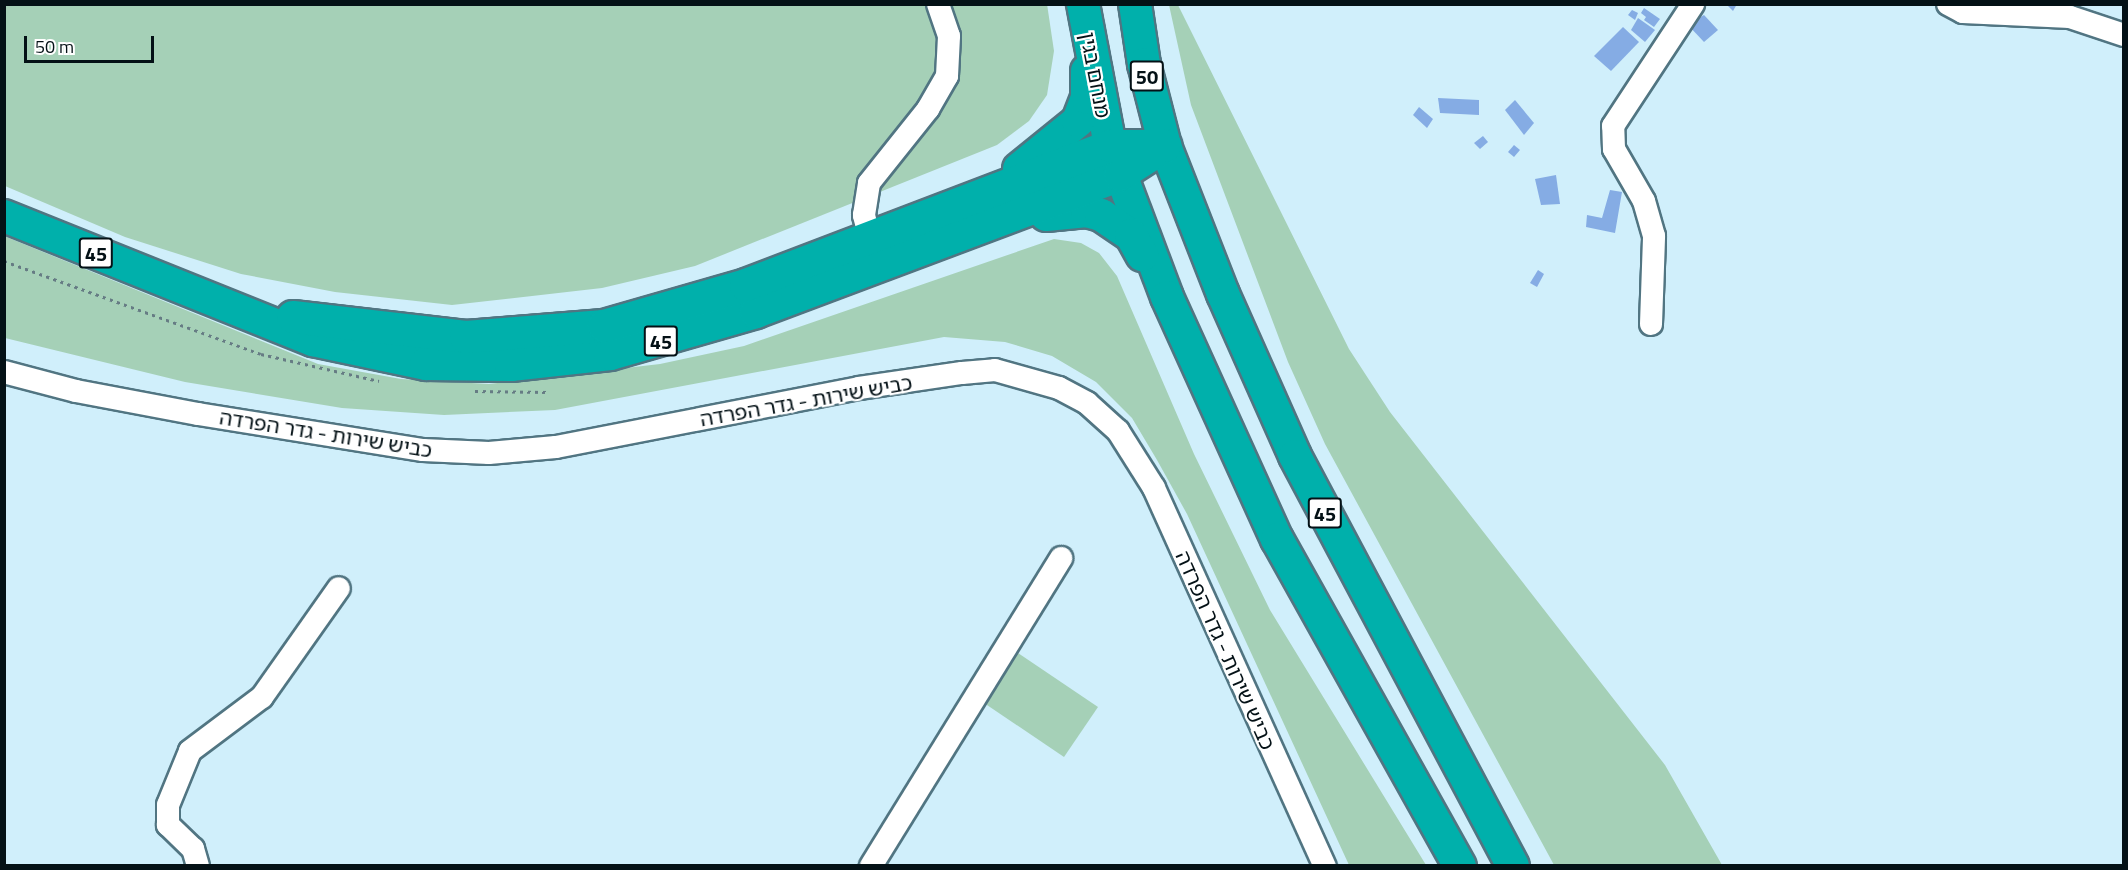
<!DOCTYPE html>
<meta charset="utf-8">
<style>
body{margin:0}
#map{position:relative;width:2128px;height:870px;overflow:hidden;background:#d0effb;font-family:"Titillium Web","Noto Sans Hebrew",sans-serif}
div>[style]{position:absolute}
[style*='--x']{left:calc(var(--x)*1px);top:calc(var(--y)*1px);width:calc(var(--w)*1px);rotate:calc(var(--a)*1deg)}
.green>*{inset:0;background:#a5d0b7}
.building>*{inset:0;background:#85ace4}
.path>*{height:3px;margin-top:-1.5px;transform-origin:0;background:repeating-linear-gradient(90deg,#667c84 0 3px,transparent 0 7.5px)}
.roads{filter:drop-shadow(2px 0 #517582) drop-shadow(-2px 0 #517582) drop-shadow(0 2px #517582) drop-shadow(0 -2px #517582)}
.minor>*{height:22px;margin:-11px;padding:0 11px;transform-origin:11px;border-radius:11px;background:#fff}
.highway>*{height:32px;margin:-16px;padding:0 16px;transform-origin:16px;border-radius:16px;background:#00b0ab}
span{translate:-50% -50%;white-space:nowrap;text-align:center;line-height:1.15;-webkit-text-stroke:4.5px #fff;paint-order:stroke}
.shield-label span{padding:2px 4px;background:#fff;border:2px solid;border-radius:4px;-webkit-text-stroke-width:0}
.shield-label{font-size:20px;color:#041116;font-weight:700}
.street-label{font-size:21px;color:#041116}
.frame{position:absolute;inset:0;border:6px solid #041116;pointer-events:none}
.scale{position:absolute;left:24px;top:36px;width:130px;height:27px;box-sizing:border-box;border:3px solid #041116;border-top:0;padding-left:8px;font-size:18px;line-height:21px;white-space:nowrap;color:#041116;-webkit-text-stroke:4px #fff;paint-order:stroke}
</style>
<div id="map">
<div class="green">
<i style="clip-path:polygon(1047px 4px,1054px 51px,1047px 95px,1029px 121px,997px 145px,695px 266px,602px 288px,452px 305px,335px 292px,241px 274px,125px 237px,5px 186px,4px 5px)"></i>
<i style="clip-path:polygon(1169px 5px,1178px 5px,1349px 349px,1390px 412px,1665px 765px,1722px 865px,1554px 865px,1325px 444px,1288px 362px,1191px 105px)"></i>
<i style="clip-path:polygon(4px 236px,318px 364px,401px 379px,489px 384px,660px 364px,744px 346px,1054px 239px,1081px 243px,1099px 253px,1117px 276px,1194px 454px,1270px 610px,1426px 865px,1349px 865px,1187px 514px,1157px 460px,1132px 418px,1096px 382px,1052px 356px,1005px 342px,944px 337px,555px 410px,444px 415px,342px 408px,185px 382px,5px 338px)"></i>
<i style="clip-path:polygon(1018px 653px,1098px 707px,1064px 757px,984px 703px)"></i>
</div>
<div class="building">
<i style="clip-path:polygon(1726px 4px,1737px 4px,1733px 11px)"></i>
<i style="clip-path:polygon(1644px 8px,1660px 19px,1654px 27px,1644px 20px,1646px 17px,1641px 13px)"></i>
<i style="clip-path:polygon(1632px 10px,1638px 13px,1635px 20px,1628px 15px)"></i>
<i style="clip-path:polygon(1704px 15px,1718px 30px,1704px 42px,1688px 25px)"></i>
<i style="clip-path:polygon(1638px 18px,1655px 30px,1645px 42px,1631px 30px)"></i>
<i style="clip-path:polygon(1623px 27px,1639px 42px,1611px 71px,1594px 56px)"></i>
<i style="clip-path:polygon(1438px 98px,1479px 100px,1479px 115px,1440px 113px)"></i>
<i style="clip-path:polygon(1515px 100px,1534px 123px,1524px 135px,1505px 110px)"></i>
<i style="clip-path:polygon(1419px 107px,1433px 119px,1427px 128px,1413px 115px)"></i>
<i style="clip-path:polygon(1483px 136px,1488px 142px,1480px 149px,1474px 143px)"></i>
<i style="clip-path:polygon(1514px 145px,1520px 150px,1514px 157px,1508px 152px)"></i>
<i style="clip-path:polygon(1556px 175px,1560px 204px,1541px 205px,1535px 179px)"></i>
<i style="clip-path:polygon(1610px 190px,1622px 192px,1615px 233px,1586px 227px,1587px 215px,1602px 218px)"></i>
<i style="clip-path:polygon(1538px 270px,1544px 274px,1537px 287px,1530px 283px)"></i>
</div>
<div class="path">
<i style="--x:4;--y:261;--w:273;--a:19.9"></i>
<i style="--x:261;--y:354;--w:121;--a:12.9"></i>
<i style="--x:475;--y:391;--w:74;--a:0.8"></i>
</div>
<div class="roads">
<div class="minor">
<i style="--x:1948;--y:4;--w:17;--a:28"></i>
<i style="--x:1963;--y:12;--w:107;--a:2.7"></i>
<i style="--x:2070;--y:17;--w:57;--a:18.4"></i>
<i style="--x:870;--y:238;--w:24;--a:-105"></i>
<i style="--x:864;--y:215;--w:32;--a:-81"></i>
<i style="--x:869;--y:183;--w:95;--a:-51.4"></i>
<i style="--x:928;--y:109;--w:38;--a:-60"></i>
<i style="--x:947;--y:76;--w:40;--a:-87.1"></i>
<i style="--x:949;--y:36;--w:34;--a:-109"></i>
<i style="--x:1651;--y:324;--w:88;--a:-88"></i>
<i style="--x:1654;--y:236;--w:36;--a:-106"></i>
<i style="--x:1644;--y:201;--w:60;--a:-120"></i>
<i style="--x:1614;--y:149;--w:23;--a:-92"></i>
<i style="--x:1613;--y:126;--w:146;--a:-56.7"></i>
<i style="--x:4;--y:372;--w:74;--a:14.8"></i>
<i style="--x:76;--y:391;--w:124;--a:10.7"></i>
<i style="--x:198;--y:414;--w:228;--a:9.1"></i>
<i style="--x:423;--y:450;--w:66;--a:2.6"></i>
<i style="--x:489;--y:453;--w:67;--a:-5.1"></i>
<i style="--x:556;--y:447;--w:309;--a:-11"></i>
<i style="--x:859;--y:388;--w:104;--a:-8.3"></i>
<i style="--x:962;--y:373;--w:33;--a:-5"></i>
<i style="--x:995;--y:370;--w:66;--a:15.7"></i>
<i style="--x:1059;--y:388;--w:32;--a:28"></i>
<i style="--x:1087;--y:403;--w:42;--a:42.1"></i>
<i style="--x:1118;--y:431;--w:67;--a:57.7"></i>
<i style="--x:1154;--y:488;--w:415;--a:65.7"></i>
<i style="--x:198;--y:866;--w:18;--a:-106"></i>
<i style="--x:193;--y:849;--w:35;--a:-136"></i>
<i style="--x:168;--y:825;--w:20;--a:-90"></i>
<i style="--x:168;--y:805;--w:58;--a:-67.8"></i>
<i style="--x:190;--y:751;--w:90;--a:-36.9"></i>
<i style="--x:262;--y:697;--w:133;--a:-54.8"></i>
<i style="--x:871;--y:866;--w:362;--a:-58.3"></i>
</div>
<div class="highway">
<i style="--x:1083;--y:4;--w:145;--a:79.2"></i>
<i style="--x:1110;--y:146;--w:161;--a:69.3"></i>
<i style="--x:1167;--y:297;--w:266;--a:65.6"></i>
<i style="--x:1277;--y:539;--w:375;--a:60.8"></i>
<i style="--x:1135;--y:4;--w:61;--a:81.5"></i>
<i style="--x:1144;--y:64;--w:85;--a:75.6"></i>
<i style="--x:1165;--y:146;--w:159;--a:68.6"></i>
<i style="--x:1223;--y:294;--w:177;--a:66"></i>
<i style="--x:1295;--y:456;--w:464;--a:62"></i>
<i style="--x:1019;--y:169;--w:76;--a:-39.1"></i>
<i style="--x:1078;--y:121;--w:25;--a:-69"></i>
<i style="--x:1087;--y:98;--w:27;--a:-90"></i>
<i style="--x:1046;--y:215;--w:41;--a:-5.6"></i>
<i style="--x:1087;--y:211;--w:15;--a:16"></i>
<i style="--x:1101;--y:215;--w:36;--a:34"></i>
<i style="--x:1131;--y:235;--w:23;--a:61"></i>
<i style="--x:4;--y:216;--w:333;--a:21.9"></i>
<i style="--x:313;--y:340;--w:116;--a:12"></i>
<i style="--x:426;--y:364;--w:85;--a:0.7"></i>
<i style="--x:511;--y:365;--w:100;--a:-6.3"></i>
<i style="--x:610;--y:354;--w:152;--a:-16"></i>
<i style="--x:756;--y:312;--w:389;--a:-20.6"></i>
<i style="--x:1120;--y:175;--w:54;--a:-32.8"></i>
<i style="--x:293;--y:317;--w:174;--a:6.6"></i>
<i style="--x:466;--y:337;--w:138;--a:-4.6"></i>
<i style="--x:604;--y:326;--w:148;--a:-16.1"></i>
<i style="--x:746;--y:285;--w:390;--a:-20.9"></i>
<i style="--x:1110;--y:146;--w:55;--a:0"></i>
</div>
</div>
<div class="shield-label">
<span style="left:1147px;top:76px">50</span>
<span style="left:96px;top:253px">45</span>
<span style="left:661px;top:341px">45</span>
<span style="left:1325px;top:513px">45</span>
</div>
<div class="street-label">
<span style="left:1096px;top:75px;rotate:79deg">מנחם בגין</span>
<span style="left:806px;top:400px;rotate:-10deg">כביש שירות - גדר הפרדה</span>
<span style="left:326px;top:433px;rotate:9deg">כביש שירות - גדר הפרדה</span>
<span style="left:1226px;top:650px;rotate:66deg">כביש שירות - גדר הפרדה</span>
</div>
<div class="frame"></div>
<div class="scale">50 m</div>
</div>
